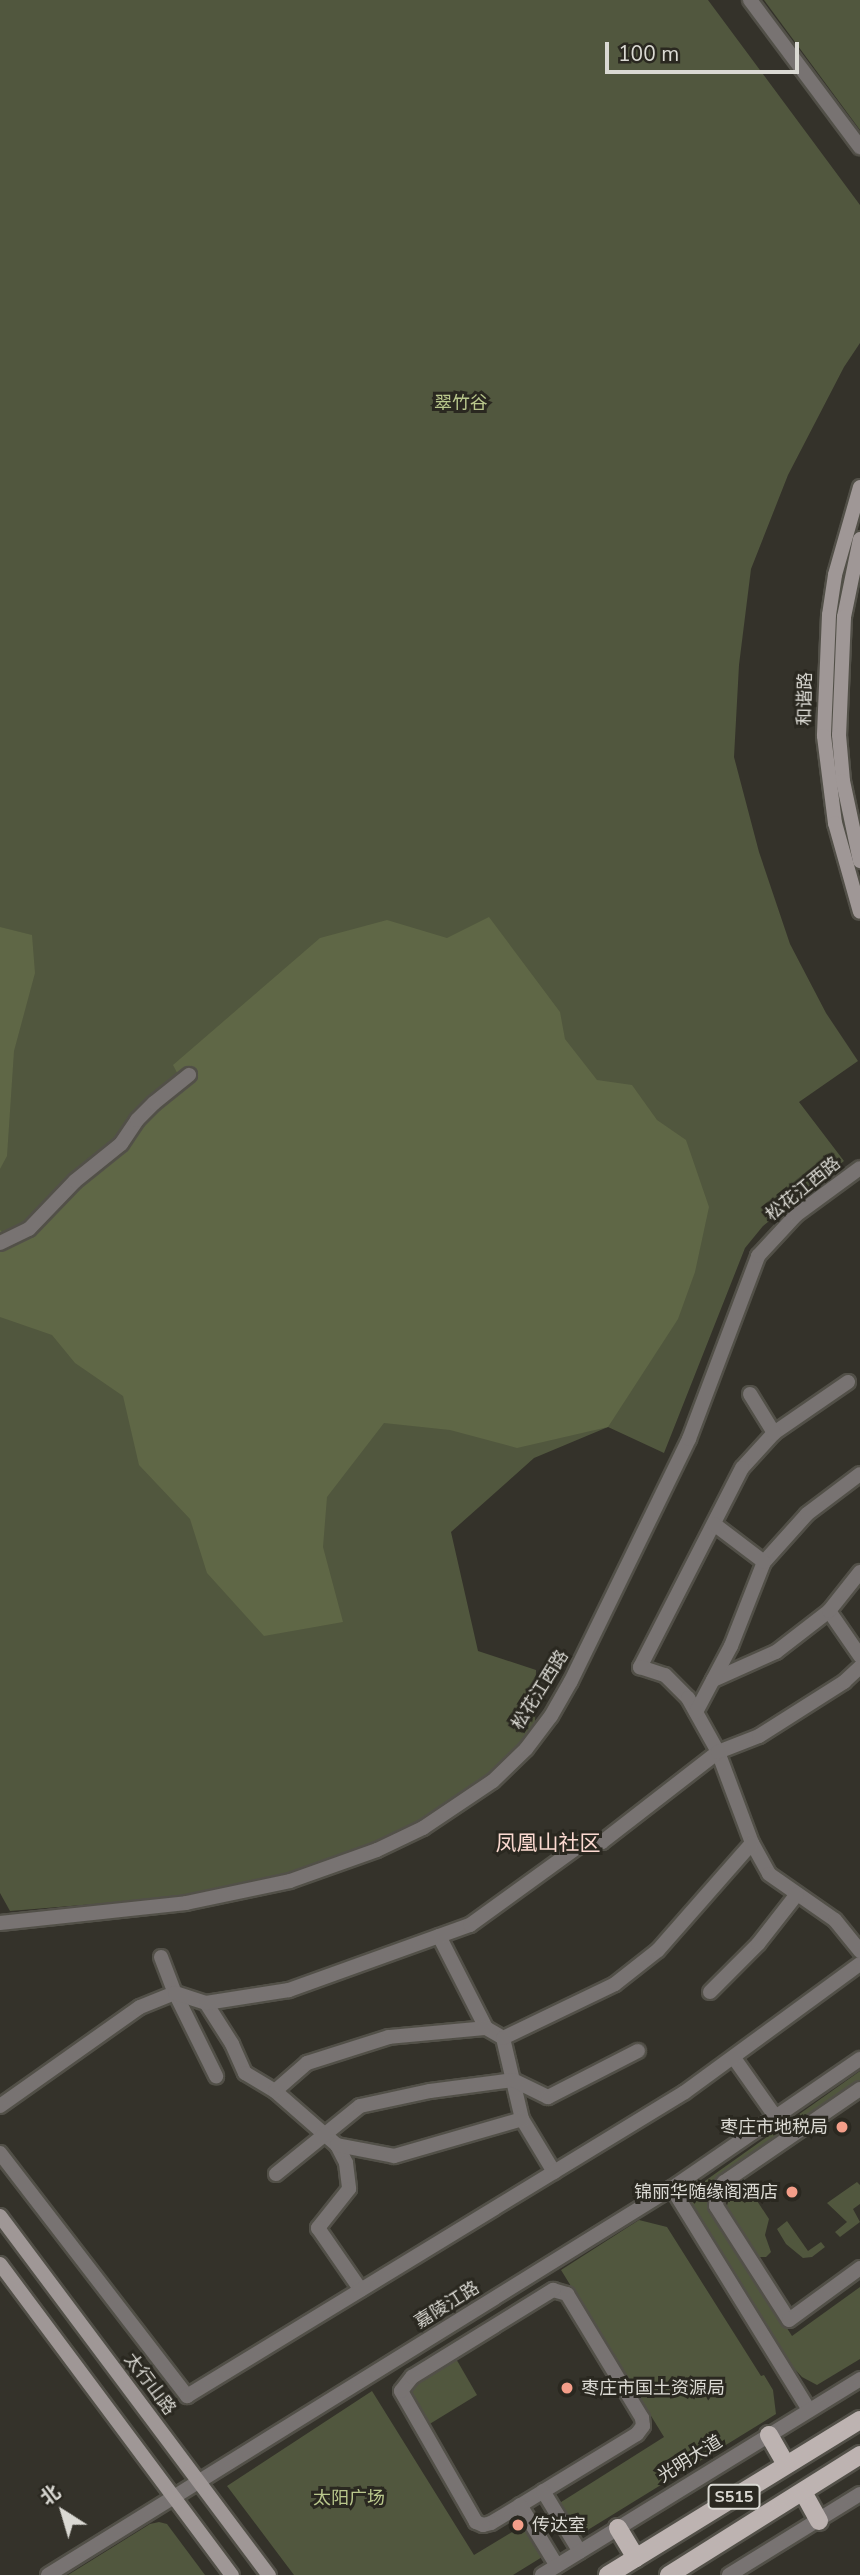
<!DOCTYPE html>
<meta charset="utf-8">
<style>
body{margin:0}
#map{position:relative;width:860px;height:2575px;overflow:hidden;background:#34322a;font-family:"Nunito Sans","Noto Sans SC",sans-serif}
div>[style]{position:absolute}
[style*='--x']{left:calc(var(--x)*1px);top:calc(var(--y)*1px);width:calc(var(--w)*1px);rotate:calc(var(--a)*1deg)}
.green>*{inset:0;background:#51573e}
.forest>*{inset:0;background:#5f6746}
.roads{filter:drop-shadow(2px 0 #525048) drop-shadow(-2px 0 #525048) drop-shadow(0 2px #525048) drop-shadow(0 -2px #525048)}
.minor>*{height:14px;margin:-7px;padding:0 7px;transform-origin:7px;border-radius:7px;background:#787372}
.tertiary>*{height:14px;margin:-7px;padding:0 7px;transform-origin:7px;border-radius:7px;background:#787372}
.secondary>*{height:14px;margin:-7px;padding:0 7px;transform-origin:7px;border-radius:7px;background:#9f9796}
.primary>*{height:18px;margin:-9px;padding:0 9px;transform-origin:9px;border-radius:9px;background:#bdb3b1}
.dots>*{width:19px;height:19px;translate:-50% -50%;box-sizing:border-box;border:4px solid #2a2820;border-radius:50%}
span{translate:-50% -50%;white-space:nowrap;text-align:center;line-height:1.15;-webkit-text-stroke:6px #2a2820;paint-order:stroke}
.shield-label span{padding:2px 5px;background:#2a2820;border:2px solid;border-radius:5px;-webkit-text-stroke-width:0}
.shield-label{font-size:16px;color:#dad9d3;font-weight:700}
.park-label{font-size:18px;color:#bac88d}
.street-label{font-size:18px;color:#dad9d3}
.poi-label{font-size:18px;color:#dad9d3}
.right{translate:-100% -50%;text-align:right}
.left{translate:0 -50%;text-align:left}
.quarter-label{font-size:21px;color:#fcdad1}
.north{position:absolute;left:28px;top:2477px;width:70px;height:70px;-webkit-text-stroke:5px #2a2820;paint-order:stroke;rotate:323deg;font-size:19px;font-weight:700;line-height:28px;text-align:center;color:#dad9d3}
.north::after{content:'';display:block;margin:auto;width:24px;height:32px;background:#dad9d3;clip-path:polygon(50% 0,100% 100%,50% 72%,0 100%)}
.scale{position:absolute;left:605px;top:42px;width:194px;height:32px;box-sizing:border-box;border:4px solid #dad9d3;border-top:0;padding-left:9px;font-size:21px;line-height:24px;white-space:nowrap;color:#dad9d3;-webkit-text-stroke:5px #2a2820;paint-order:stroke}
</style>
<div id="map">
<div class="green">
<i style="clip-path:polygon(0 0,708px 0,860px 205px,860px 343px,844px 367px,788px 475px,751px 569px,739px 665px,734px 757px,759px 852px,790px 944px,826px 1013px,858px 1061px,799px 1102px,844px 1161px,763px 1226px,745px 1248px,664px 1453px,608px 1427px,534px 1458px,451px 1532px,478px 1651px,536px 1670px,535px 1725px,492px 1776px,399px 1834px,292px 1873px,191px 1896px,10px 1911px,0 1893px)"></i>
<i style="clip-path:polygon(764px 0,860px 0,860px 130px)"></i>
<i style="clip-path:polygon(860px 2071px,860px 2081px,726px 2175px,709px 2206px,792px 2336px,860px 2287px,860px 2359px,817px 2385px,802px 2377px,776px 2349px,688px 2204px,695px 2188px)"></i>
<i style="clip-path:polygon(857px 2182px,860px 2185px,860px 2204px,853px 2209px,860px 2222px,840px 2237px,835px 2232px,847px 2222px,827px 2203px)"></i>
<i style="clip-path:polygon(746px 2184px,769px 2219px,765px 2235px,771px 2252px,766px 2257px,756px 2257px,726px 2208px,731px 2194px)"></i>
<i style="clip-path:polygon(639px 2220px,667px 2227px,761px 2376px,764px 2375px,773px 2390px,776px 2414px,578px 2536px,558px 2504px,664px 2437px,561px 2270px)"></i>
<i style="clip-path:polygon(787px 2221px,808px 2251px,821px 2242px,825px 2247px,812px 2257px,803px 2258px,786px 2244px,777px 2229px)"></i>
<i style="clip-path:polygon(455px 2357px,477px 2395px,428px 2425px,409px 2392px,418px 2380px)"></i>
<i style="clip-path:polygon(372px 2391px,474px 2555px,527px 2523px,547px 2554px,513px 2575px,294px 2575px,227px 2486px)"></i>
<i style="clip-path:polygon(159px 2522px,167px 2524px,205px 2575px,68px 2575px,150px 2524px)"></i>
</div>
<div class="forest">
<i style="clip-path:polygon(489px 917px,560px 1012px,565px 1039px,597px 1080px,632px 1085px,657px 1120px,686px 1140px,709px 1207px,695px 1272px,678px 1319px,608px 1427px,517px 1448px,450px 1430px,384px 1423px,327px 1497px,323px 1547px,343px 1622px,264px 1636px,207px 1573px,190px 1519px,139px 1465px,123px 1396px,75px 1363px,52px 1335px,0 1317px,0 1230px,3px 1233px,42px 1222px,82px 1182px,121px 1153px,150px 1117px,185px 1088px,173px 1065px,320px 938px,387px 920px,447px 938px)"></i>
<i style="clip-path:polygon(0 927px,32px 935px,35px 973px,14px 1051px,7px 1156px,0 1169px)"></i>
</div>
<div class="roads">
<div class="minor">
<i style="--x:750;--y:0;--w:184;--a:53.2"></i>
<i style="--x:0;--y:1243;--w:32;--a:-26"></i>
<i style="--x:29;--y:1229;--w:66;--a:-46.2"></i>
<i style="--x:75;--y:1181;--w:59;--a:-38.8"></i>
<i style="--x:121;--y:1144;--w:29;--a:-56"></i>
<i style="--x:137;--y:1120;--w:24;--a:-45"></i>
<i style="--x:154;--y:1103;--w:45;--a:-38.7"></i>
<i style="--x:848;--y:1382;--w:90;--a:145.4"></i>
<i style="--x:774;--y:1433;--w:47;--a:132.4"></i>
<i style="--x:742;--y:1468;--w:224;--a:117.1"></i>
<i style="--x:640;--y:1667;--w:26;--a:18"></i>
<i style="--x:665;--y:1675;--w:33;--a:45"></i>
<i style="--x:688;--y:1698;--w:62;--a:60.9"></i>
<i style="--x:718;--y:1752;--w:97;--a:69.5"></i>
<i style="--x:752;--y:1843;--w:35;--a:61"></i>
<i style="--x:769;--y:1874;--w:80;--a:34.9"></i>
<i style="--x:835;--y:1920;--w:40;--a:51"></i>
<i style="--x:750;--y:1394;--w:46;--a:58.4"></i>
<i style="--x:764;--y:1562;--w:64;--a:-48.1"></i>
<i style="--x:807;--y:1514;--w:66;--a:-37"></i>
<i style="--x:829;--y:1611;--w:55;--a:55.4"></i>
<i style="--x:713;--y:1680;--w:69;--a:-24"></i>
<i style="--x:776;--y:1652;--w:67;--a:-37.7"></i>
<i style="--x:829;--y:1611;--w:50;--a:-51.5"></i>
<i style="--x:696;--y:1712;--w:75;--a:-62.1"></i>
<i style="--x:731;--y:1646;--w:90;--a:-68.6"></i>
<i style="--x:764;--y:1562;--w:63;--a:-142.8"></i>
<i style="--x:439;--y:1936;--w:103;--a:62.9"></i>
<i style="--x:486;--y:2028;--w:20;--a:30"></i>
<i style="--x:503;--y:2038;--w:83;--a:76.8"></i>
<i style="--x:522;--y:2119;--w:62;--a:58.9"></i>
<i style="--x:161;--y:1957;--w:39;--a:69"></i>
<i style="--x:175;--y:1993;--w:93;--a:63.7"></i>
<i style="--x:710;--y:1992;--w:68;--a:-45"></i>
<i style="--x:758;--y:1944;--w:63;--a:-52"></i>
<i style="--x:206;--y:2003;--w:49;--a:57.6"></i>
<i style="--x:232;--y:2044;--w:32;--a:66"></i>
<i style="--x:245;--y:2073;--w:35;--a:31"></i>
<i style="--x:275;--y:2091;--w:82;--a:41.1"></i>
<i style="--x:337;--y:2145;--w:20;--a:63"></i>
<i style="--x:346;--y:2163;--w:26;--a:83"></i>
<i style="--x:349;--y:2189;--w:50;--a:128.5"></i>
<i style="--x:318;--y:2228;--w:75;--a:55.3"></i>
<i style="--x:503;--y:2038;--w:124;--a:-25.7"></i>
<i style="--x:615;--y:1984;--w:55;--a:-38.3"></i>
<i style="--x:658;--y:1950;--w:142;--a:-48.7"></i>
<i style="--x:734;--y:2058;--w:75;--a:54.8"></i>
<i style="--x:860;--y:2089;--w:165;--a:145.6"></i>
<i style="--x:724;--y:2182;--w:12;--a:125"></i>
<i style="--x:717;--y:2192;--w:14;--a:94"></i>
<i style="--x:716;--y:2206;--w:135;--a:57.4"></i>
<i style="--x:789;--y:2320;--w:88;--a:-36.2"></i>
<i style="--x:275;--y:2091;--w:43;--a:-41.2"></i>
<i style="--x:307;--y:2063;--w:86;--a:-17.6"></i>
<i style="--x:389;--y:2037;--w:97;--a:-5.3"></i>
<i style="--x:0;--y:2106;--w:171;--a:-35.3"></i>
<i style="--x:140;--y:2007;--w:38;--a:-22"></i>
<i style="--x:175;--y:1993;--w:33;--a:18"></i>
<i style="--x:206;--y:2003;--w:84;--a:-8.9"></i>
<i style="--x:289;--y:1990;--w:192;--a:-19.8"></i>
<i style="--x:470;--y:1925;--w:143;--a:-35.9"></i>
<i style="--x:586;--y:1841;--w:16;--a:4"></i>
<i style="--x:602;--y:1842;--w:147;--a:-37.8"></i>
<i style="--x:718;--y:1752;--w:44;--a:-21.3"></i>
<i style="--x:759;--y:1736;--w:101;--a:-32.4"></i>
<i style="--x:844;--y:1682;--w:22;--a:-43"></i>
<i style="--x:337;--y:2145;--w:58;--a:10.9"></i>
<i style="--x:394;--y:2156;--w:133;--a:-16.1"></i>
<i style="--x:0;--y:2153;--w:307;--a:52.4"></i>
<i style="--x:187;--y:2396;--w:583;--a:-31.4"></i>
<i style="--x:685;--y:2092;--w:217;--a:-36.2"></i>
<i style="--x:276;--y:2174;--w:108;--a:-39"></i>
<i style="--x:360;--y:2106;--w:72;--a:-12.1"></i>
<i style="--x:430;--y:2091;--w:84;--a:-7.5"></i>
<i style="--x:513;--y:2080;--w:39;--a:26"></i>
<i style="--x:548;--y:2097;--w:101;--a:-27.1"></i>
<i style="--x:672;--y:2188;--w:261;--a:58.3"></i>
<i style="--x:553;--y:2290;--w:15;--a:16"></i>
<i style="--x:567;--y:2294;--w:145;--a:58.8"></i>
<i style="--x:642;--y:2418;--w:8;--a:83"></i>
<i style="--x:643;--y:2426;--w:10;--a:127"></i>
<i style="--x:637;--y:2434;--w:171;--a:148.6"></i>
<i style="--x:491;--y:2523;--w:8;--a:166"></i>
<i style="--x:483;--y:2525;--w:8;--a:-157"></i>
<i style="--x:476;--y:2522;--w:151;--a:-119.8"></i>
<i style="--x:401;--y:2391;--w:18;--a:-52"></i>
<i style="--x:412;--y:2377;--w:166;--a:-31.7"></i>
<i style="--x:543;--y:2491;--w:71;--a:58.8"></i>
<i style="--x:520;--y:2505;--w:71;--a:58.8"></i>
<i style="--x:542;--y:2575;--w:374;--a:-31.6"></i>
<i style="--x:729;--y:2575;--w:154;--a:-31.7"></i>
</div>
<div class="tertiary">
<i style="--x:0;--y:1923;--w:187;--a:-6.1"></i>
<i style="--x:186;--y:1903;--w:106;--a:-11.9"></i>
<i style="--x:290;--y:1881;--w:92;--a:-19.6"></i>
<i style="--x:377;--y:1850;--w:51;--a:-25.6"></i>
<i style="--x:423;--y:1828;--w:84;--a:-33.9"></i>
<i style="--x:493;--y:1781;--w:46;--a:-44.1"></i>
<i style="--x:526;--y:1749;--w:41;--a:-52.9"></i>
<i style="--x:551;--y:1716;--w:40;--a:-60.3"></i>
<i style="--x:571;--y:1681;--w:269;--a:-64"></i>
<i style="--x:689;--y:1439;--w:196;--a:-69.3"></i>
<i style="--x:758;--y:1256;--w:56;--a:-47.2"></i>
<i style="--x:796;--y:1215;--w:79;--a:-36.3"></i>
<i style="--x:48;--y:2575;--w:734;--a:-31.81"></i>
<i style="--x:672;--y:2188;--w:228;--a:-34.5"></i>
</div>
<div class="secondary">
<i style="--x:860;--y:487;--w:91;--a:105.9"></i>
<i style="--x:835;--y:575;--w:40;--a:98.5"></i>
<i style="--x:829;--y:615;--w:121;--a:92.4"></i>
<i style="--x:824;--y:736;--w:88;--a:82.8"></i>
<i style="--x:835;--y:823;--w:92;--a:74.3"></i>
<i style="--x:860;--y:539;--w:80;--a:101.6"></i>
<i style="--x:844;--y:617;--w:118;--a:92.4"></i>
<i style="--x:839;--y:735;--w:46;--a:85"></i>
<i style="--x:843;--y:781;--w:82;--a:78"></i>
<i style="--x:0;--y:2216;--w:449;--a:53.2"></i>
<i style="--x:0;--y:2264;--w:388;--a:53.3"></i>
</div>
<div class="primary">
<i style="--x:769;--y:2435;--w:34;--a:60"></i>
<i style="--x:803;--y:2492;--w:33;--a:61"></i>
<i style="--x:618;--y:2528;--w:35;--a:59"></i>
<i style="--x:608;--y:2575;--w:296;--a:-31.6"></i>
<i style="--x:669;--y:2575;--w:226;--a:-32.1"></i>
</div>
</div>
<div class="dots">
<i style="left:842px;top:2127px;background:#f49e89"></i>
<i style="left:792px;top:2192px;background:#f49e89"></i>
<i style="left:567px;top:2388px;background:#f49e89"></i>
<i style="left:518px;top:2525px;background:#f49e89"></i>
</div>
<div class="shield-label">
<span style="left:734px;top:2497px">S515</span>
</div>
<div class="park-label">
<span style="left:461px;top:403px">翠竹谷</span>
<span style="left:349px;top:2498px">太阳广场</span>
</div>
<div class="street-label">
<span style="left:805px;top:699px;rotate:-89deg">和谐路</span>
<span style="left:803px;top:1189px;rotate:-39deg">松花江西路</span>
<span style="left:540px;top:1690px;rotate:-58deg">松花江西路</span>
<span style="left:447px;top:2305px;rotate:-32deg">嘉陵江路</span>
<span style="left:150px;top:2384px;rotate:53deg">太行山路</span>
<span style="left:690px;top:2459px;rotate:-32deg">光明大道</span>
</div>
<div class="poi-label">
<span class="right" style="left:828px;top:2127px">枣庄市地税局</span>
<span class="right" style="left:778px;top:2192px">锦丽华随缘阁酒店</span>
<span class="left" style="left:581px;top:2388px">枣庄市国土资源局</span>
<span class="left" style="left:532px;top:2525px">传达室</span>
</div>
<div class="quarter-label">
<span style="left:548px;top:1843px">凤凰山社区</span>
</div>
<div class="north">北</div>
<div class="scale">100 m</div>
</div>
